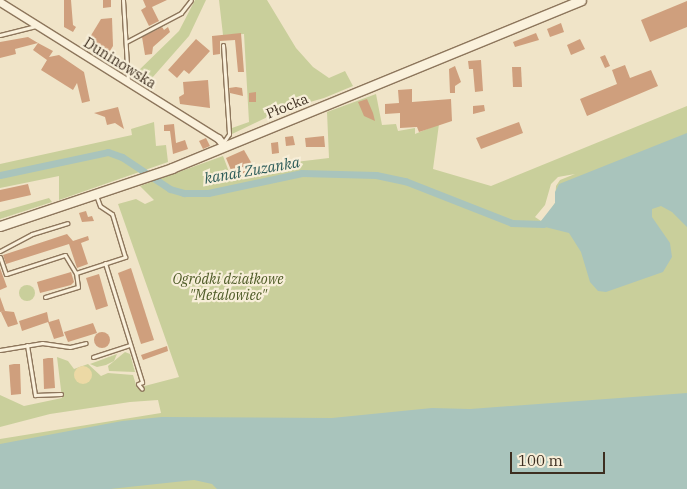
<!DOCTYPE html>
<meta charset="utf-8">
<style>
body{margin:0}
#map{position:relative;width:687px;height:489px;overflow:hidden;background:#f0e4c8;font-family:"IBM Plex Serif",serif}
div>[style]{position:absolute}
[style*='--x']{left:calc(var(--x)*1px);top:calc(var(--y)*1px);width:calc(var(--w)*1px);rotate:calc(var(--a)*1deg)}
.green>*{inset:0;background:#c9cf9b}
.round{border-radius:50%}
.sand>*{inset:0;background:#ecd9a5}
.water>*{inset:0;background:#a9c4bc}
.canal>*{height:7px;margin:-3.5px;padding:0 3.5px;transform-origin:3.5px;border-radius:3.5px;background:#a9c4bc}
.building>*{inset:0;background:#cf9f7d}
.roads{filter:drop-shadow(1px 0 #8d765c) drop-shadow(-1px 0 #8d765c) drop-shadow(0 1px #8d765c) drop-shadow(0 -1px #8d765c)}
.service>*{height:3px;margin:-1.5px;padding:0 1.5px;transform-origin:1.5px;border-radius:1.5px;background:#faf1dc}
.minor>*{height:7px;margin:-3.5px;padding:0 3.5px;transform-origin:3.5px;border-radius:3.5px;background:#faf1dc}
.tertiary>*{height:9px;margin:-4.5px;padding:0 4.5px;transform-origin:4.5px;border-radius:4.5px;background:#faf1dc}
span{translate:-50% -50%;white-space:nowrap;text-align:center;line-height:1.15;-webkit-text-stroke:4.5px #f7eed8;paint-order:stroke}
.street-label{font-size:14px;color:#3d2e20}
.park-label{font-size:14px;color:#4d5a26;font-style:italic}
.water-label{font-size:15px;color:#2f5d5a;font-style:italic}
.scale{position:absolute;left:510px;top:452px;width:95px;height:22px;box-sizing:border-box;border:2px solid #3d2e20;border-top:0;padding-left:6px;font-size:15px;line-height:18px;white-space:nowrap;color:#3d2e20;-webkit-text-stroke:4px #f7eed8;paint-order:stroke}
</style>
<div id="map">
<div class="green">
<i style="clip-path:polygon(195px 0,206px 0,189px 36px,145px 86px,131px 74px,134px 75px,179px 31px)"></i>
<i style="clip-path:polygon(219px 0,267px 0,296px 48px,313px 67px,329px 78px,345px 71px,353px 86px,324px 98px,282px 110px,232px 134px,232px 128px,249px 122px,244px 34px,223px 35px)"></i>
<i style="clip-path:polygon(evenodd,376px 94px,382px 125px,396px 124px,398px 131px,415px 128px,415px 134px,439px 124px,433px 169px,491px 186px,687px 106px,687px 489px,0 489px,0 439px,161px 413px,158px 400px,130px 402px,50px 414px,0 427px,0 395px,24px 406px,62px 398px,57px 357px,68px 361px,74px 369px,88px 364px,101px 376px,108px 373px,133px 375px,137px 388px,179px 377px,118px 204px,136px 199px,145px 204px,154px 200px,140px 186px,223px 156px,231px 177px,253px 175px,287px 163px,329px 158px,327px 112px,376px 94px,575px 174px,560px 180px,556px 186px,555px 203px,547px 216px,541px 221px,535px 217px,545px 205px,551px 184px,558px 177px,575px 174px)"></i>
<i style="clip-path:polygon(154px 122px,156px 146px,166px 145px,168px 162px,59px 200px,59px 176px,0 188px,0 164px,132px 135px,131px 129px)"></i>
<i style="clip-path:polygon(49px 198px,52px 202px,0 219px,0 212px)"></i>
<i class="round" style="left:19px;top:285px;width:16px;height:16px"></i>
<i style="clip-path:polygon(125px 352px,130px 354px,135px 372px,109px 371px,108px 366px)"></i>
<i style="clip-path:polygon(117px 354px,114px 361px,106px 365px,97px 367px,90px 364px)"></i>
</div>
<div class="sand">
<i class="round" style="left:74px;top:366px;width:18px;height:18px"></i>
</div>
<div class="water">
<i style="clip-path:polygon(687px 133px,687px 227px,672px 212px,661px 206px,652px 209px,652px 217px,670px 243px,672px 257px,663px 272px,606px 292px,598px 291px,590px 282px,581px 252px,569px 233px,545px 227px,541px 221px,555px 203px,555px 192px,559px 184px)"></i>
<i style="clip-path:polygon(687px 393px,687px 489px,217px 489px,212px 484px,194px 480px,110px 489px,0 489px,0 444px,122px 421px,162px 417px,332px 418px,432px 408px,470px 409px)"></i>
</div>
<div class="canal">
<i style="--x:0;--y:175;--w:110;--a:-12"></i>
<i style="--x:108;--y:152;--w:15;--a:20"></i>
<i style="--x:122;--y:157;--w:58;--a:33.7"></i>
<i style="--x:170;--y:189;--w:15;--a:16"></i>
<i style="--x:184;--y:193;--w:24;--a:0"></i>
<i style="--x:208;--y:193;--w:96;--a:-12"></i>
<i style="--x:302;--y:173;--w:74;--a:1.5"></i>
<i style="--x:376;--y:175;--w:30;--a:12"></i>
<i style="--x:405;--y:181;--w:115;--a:21.4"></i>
<i style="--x:512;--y:223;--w:31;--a:2"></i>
</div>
<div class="building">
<i style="clip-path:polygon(64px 0,71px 0,73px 25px,76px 27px,73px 32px,64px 27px)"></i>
<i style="clip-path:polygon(103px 0,111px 0,111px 7px,103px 8px)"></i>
<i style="clip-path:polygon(143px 0,167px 0,152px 7px,159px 21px,149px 26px,141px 10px,146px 7px)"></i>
<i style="clip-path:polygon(687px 1px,687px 27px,650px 42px,641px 20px)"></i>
<i style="clip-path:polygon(112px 18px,113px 46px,108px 54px,91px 42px,90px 37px,101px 19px)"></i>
<i style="clip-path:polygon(561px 23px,564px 32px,550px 37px,547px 29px)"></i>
<i style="clip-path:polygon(162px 27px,164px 30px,168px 27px,170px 32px,153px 47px,152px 54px,145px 55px,142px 37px)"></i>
<i style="clip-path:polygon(241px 33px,244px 72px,238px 72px,235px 40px,220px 41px,220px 54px,213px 55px,212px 36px)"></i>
<i style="clip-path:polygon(536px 33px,539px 40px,515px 47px,513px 42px)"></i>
<i style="clip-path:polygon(28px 37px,38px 43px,15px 49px,16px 54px,0 58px,0 42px)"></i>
<i style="clip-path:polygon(196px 39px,210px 51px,189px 74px,184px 70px,177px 78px,168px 70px)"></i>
<i style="clip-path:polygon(580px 39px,585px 49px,571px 55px,567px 45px)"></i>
<i style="clip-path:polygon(38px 43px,53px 51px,49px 57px,59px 55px,84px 72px,90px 101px,82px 103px,77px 83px,73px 90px,41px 70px,47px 60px,33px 50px)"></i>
<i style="clip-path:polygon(605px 55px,610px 66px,605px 68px,600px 57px)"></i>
<i style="clip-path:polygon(481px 60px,483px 91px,475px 92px,473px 69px,469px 69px,468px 61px)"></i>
<i style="clip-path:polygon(625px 65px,630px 78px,651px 70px,658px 86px,587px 116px,580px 99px,617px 84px,612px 70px)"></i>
<i style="clip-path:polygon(455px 66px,461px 82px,455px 86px,455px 93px,450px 93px,449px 69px)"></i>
<i style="clip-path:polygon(512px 67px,521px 67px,522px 87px,513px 87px)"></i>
<i style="clip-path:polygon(208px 80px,210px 108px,180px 104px,179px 97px,184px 94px,183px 82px)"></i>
<i style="clip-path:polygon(236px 87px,242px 88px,243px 96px,230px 93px,229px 88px)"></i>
<i style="clip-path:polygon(412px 89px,412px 102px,451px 99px,452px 121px,419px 132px,417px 127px,400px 128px,400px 113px,385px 114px,385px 104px,399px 103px,398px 90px)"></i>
<i style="clip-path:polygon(256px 92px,256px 102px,249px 102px,249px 93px)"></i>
<i style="clip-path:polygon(367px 99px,373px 113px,375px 121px,364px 116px,358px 102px)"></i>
<i style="clip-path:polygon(484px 105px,485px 111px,473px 114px,473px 106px)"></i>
<i style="clip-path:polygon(118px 107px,124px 129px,115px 123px,107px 125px,105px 117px,94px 113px)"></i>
<i style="clip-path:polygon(519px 122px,523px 133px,481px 149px,476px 138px)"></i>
<i style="clip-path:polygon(174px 124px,176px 143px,185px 140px,188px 149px,173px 154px,170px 131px,164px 131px,164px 125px)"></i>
<i style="clip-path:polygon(293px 136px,295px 145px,286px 146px,285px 137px)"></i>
<i style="clip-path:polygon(324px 136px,325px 147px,306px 147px,305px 138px)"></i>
<i style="clip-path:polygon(206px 138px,210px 146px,203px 149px,199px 141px)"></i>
<i style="clip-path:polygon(278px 142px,279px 153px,272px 154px,271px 143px)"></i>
<i style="clip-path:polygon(244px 150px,256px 171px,233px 175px,226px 158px)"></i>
<i style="clip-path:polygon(28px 184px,31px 195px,0 202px,0 190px)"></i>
<i style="clip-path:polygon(86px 211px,88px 217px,92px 216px,94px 221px,82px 222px,79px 213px)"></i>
<i style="clip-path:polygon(67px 234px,73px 241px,88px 236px,89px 240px,81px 243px,88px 264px,77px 268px,69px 244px,6px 264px,3px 255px)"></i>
<i style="clip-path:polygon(0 268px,7px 287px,0 290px)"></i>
<i style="clip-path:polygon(131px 268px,154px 340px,141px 344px,118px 273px)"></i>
<i style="clip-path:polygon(71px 272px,74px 282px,71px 285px,40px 293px,37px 282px)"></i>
<i style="clip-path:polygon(99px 274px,108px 306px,96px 310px,86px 278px)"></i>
<i style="clip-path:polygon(0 297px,5px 311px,14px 312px,18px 324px,8px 327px,1px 312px,5px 311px,0 312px)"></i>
<i style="clip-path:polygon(47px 312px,49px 322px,59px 319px,64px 336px,54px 339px,48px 322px,22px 331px,19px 321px)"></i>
<i style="clip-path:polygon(93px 323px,97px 333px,68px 342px,64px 332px)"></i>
<i class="round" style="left:94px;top:332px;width:16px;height:16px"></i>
<i style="clip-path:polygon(167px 346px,168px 351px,143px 360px,141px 355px)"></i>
<i style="clip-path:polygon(48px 358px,53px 358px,55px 388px,44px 389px,43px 359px)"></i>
<i style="clip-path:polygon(14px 364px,20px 364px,21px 394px,11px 395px,9px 365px)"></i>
</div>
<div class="roads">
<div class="service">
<i style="--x:123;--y:0;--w:82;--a:86.5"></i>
<i style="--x:0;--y:35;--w:38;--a:-14"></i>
<i style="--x:126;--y:42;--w:62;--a:-27.8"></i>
<i style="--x:181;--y:13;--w:16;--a:-52"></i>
<i style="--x:223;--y:45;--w:89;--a:86.1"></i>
<i style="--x:229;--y:134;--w:11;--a:124"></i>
<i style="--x:0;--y:251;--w:36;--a:-28"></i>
<i style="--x:32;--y:234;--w:37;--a:-17"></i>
<i style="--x:0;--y:257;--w:18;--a:71"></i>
<i style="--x:6;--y:274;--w:62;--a:-17.9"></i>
<i style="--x:65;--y:255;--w:21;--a:59"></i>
<i style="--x:76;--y:273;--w:52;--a:-18.1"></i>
<i style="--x:125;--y:257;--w:45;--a:-106.8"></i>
<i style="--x:112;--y:214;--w:14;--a:-146"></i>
<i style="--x:100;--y:206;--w:12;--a:-110"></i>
<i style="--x:105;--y:263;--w:125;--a:72.7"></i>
<i style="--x:142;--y:382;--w:4;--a:153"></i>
<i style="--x:138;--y:384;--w:6;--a:51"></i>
<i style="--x:45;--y:297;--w:34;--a:-17"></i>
<i style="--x:78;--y:287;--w:14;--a:-98"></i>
<i style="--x:27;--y:345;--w:51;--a:80.9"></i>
<i style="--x:35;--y:395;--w:26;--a:-2"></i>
<i style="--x:0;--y:350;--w:43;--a:-9.5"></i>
<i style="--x:42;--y:343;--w:28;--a:8"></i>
<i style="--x:70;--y:347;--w:16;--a:-14"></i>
<i style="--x:93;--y:357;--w:39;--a:-18"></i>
</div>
<div class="minor">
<i style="--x:0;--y:2;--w:257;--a:32"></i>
<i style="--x:218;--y:138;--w:11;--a:52"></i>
</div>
<div class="tertiary">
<i style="--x:0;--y:226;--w:182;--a:-18.6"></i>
<i style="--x:172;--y:168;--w:442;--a:-22.3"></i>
</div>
</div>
<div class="street-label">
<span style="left:120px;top:63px;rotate:32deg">Duninowska</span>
<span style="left:287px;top:106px;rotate:-22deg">Płocka</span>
</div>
<div class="park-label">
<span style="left:228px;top:287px">Ogródki działkowe<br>"Metalowiec"</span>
</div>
<div class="water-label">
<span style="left:252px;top:170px;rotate:-10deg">kanał Zuzanka</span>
</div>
<div class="scale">100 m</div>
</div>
